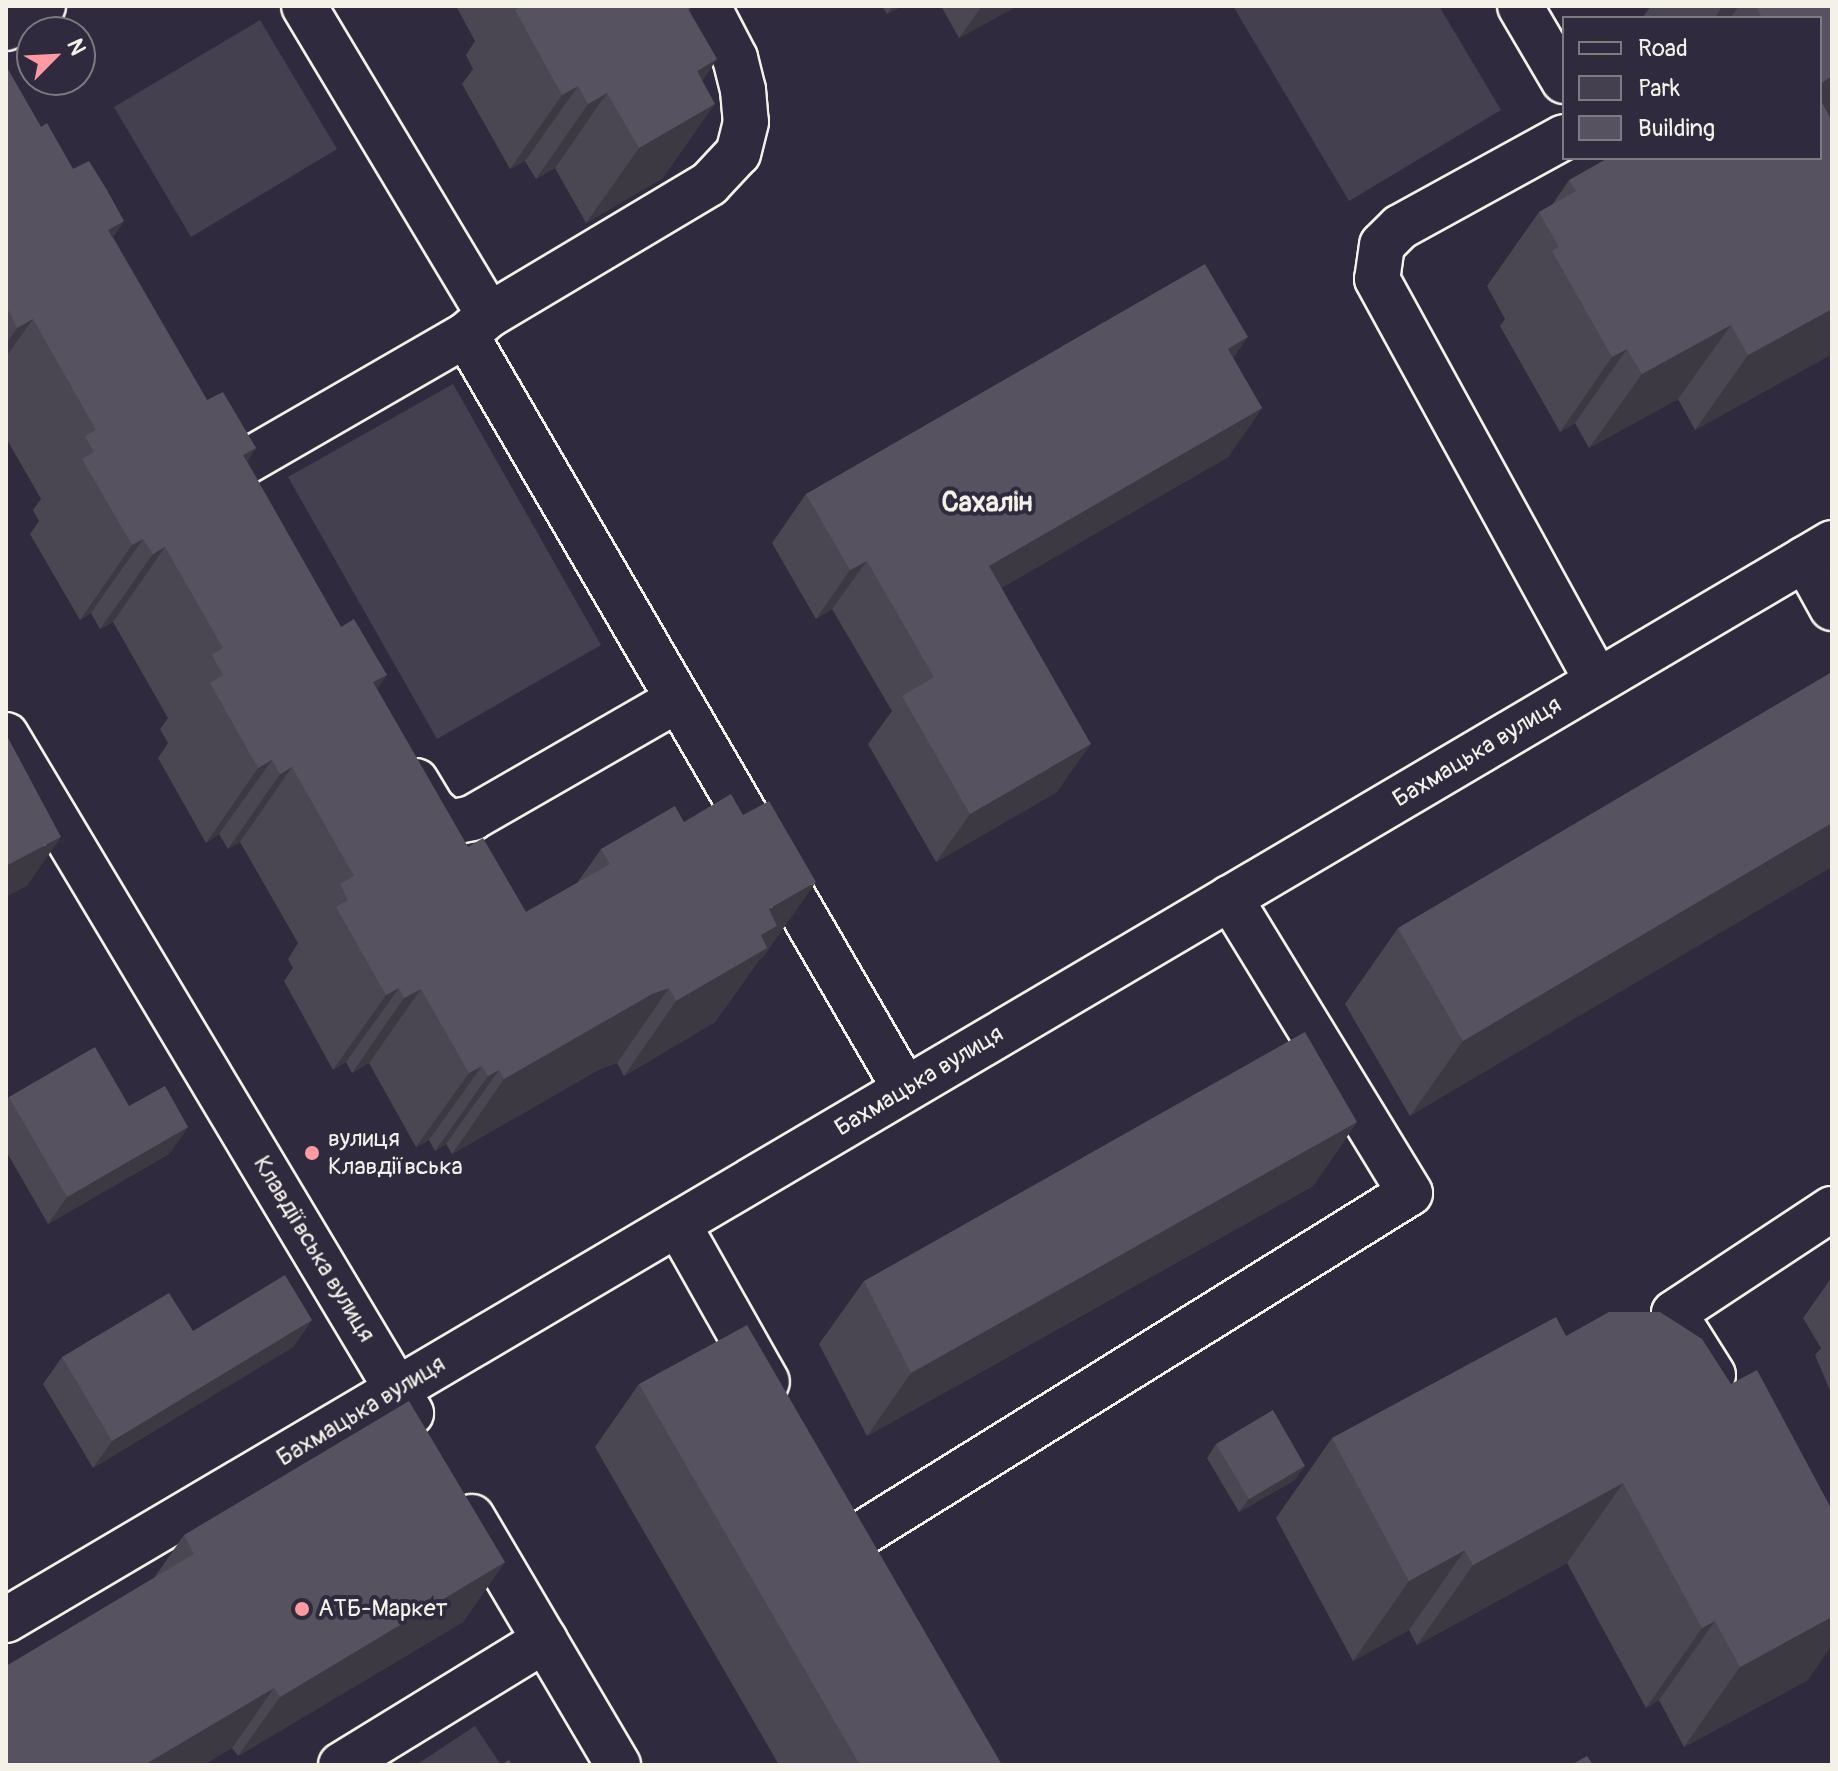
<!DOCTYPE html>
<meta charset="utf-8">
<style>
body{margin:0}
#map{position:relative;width:1838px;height:1771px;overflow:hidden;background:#2f2a3d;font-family:Pangolin,sans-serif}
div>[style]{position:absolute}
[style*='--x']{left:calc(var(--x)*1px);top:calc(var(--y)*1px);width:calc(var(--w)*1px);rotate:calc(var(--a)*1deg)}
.green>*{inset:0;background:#454050}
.roads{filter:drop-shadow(2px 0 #f4f1e8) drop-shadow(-2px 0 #f4f1e8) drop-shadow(0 2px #f4f1e8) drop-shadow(0 -2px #f4f1e8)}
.minor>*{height:44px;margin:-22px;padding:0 22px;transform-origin:22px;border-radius:22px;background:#2f2a3d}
.wall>*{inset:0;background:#4a4752}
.shaded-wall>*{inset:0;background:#3c3942}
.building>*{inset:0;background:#56525f}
.dots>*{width:22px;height:22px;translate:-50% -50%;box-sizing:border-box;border:4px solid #2f2a3d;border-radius:50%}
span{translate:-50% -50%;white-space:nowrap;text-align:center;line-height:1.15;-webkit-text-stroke:8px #2f2a3d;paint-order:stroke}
.street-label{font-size:24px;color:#f4f1e8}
.poi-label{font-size:24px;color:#f4f1e8}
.left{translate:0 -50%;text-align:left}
.quarter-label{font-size:28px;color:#f4f1e8;font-weight:700}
.frame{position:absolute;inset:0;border:8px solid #f4f1e8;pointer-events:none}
.legend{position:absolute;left:1562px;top:16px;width:260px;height:144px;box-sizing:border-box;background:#2f2a3d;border:2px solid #7e7a81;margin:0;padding:10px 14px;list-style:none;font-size:24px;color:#f4f1e8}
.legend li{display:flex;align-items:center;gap:16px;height:40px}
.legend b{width:40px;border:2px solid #7e7a81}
.north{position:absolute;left:16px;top:16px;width:80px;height:80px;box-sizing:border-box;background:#2f2a3d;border:2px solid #7e7a81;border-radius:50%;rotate:66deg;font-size:22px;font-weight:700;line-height:32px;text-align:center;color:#f4f1e8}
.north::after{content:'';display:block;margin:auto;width:28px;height:36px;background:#ff9aa2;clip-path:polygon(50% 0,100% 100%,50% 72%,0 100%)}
</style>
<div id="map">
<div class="green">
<i style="clip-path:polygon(1233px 6px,1439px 6px,1501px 110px,1349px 201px)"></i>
<i style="clip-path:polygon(260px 20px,337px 149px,191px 237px,114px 107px)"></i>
<i style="clip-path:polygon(453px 384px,601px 645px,437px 739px,288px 477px)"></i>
<i style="clip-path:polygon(475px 1726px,501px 1765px,416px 1765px)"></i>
</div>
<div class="roads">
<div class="minor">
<i style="--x:304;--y:6;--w:360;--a:59.1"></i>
<i style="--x:708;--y:6;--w:59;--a:62.6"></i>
<i style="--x:735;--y:58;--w:33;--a:76"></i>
<i style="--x:743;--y:90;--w:32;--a:85"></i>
<i style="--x:746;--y:122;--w:32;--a:104"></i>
<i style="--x:738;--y:153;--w:42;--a:133.1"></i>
<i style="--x:709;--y:184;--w:256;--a:149.2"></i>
<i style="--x:489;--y:315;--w:30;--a:139"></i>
<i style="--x:466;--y:335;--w:872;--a:59.79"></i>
<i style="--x:1520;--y:6;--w:87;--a:59.6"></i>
<i style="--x:6;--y:28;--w:43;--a:-30.7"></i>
<i style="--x:1564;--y:137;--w:187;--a:151.2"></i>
<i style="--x:1400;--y:227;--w:25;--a:135"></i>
<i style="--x:1382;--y:245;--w:34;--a:98"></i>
<i style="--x:1377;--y:279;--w:458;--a:61.3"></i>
<i style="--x:237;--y:467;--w:264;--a:-30"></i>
<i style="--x:1805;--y:559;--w:56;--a:61.1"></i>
<i style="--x:6;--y:735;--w:790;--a:59.15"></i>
<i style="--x:416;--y:781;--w:31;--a:59"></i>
<i style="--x:432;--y:808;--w:23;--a:41"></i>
<i style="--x:449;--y:823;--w:24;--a:-12"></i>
<i style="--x:472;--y:818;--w:237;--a:-29.9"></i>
<i style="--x:678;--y:1224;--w:181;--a:60.6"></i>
<i style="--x:1713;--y:1375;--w:73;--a:-122.2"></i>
<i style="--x:1674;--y:1313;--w:189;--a:-33.4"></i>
<i style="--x:472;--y:1517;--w:288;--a:59.5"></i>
<i style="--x:855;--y:1538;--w:653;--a:-31.87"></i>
<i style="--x:1410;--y:1193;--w:346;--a:-121.4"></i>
<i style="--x:6;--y:1620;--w:2120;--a:-30.53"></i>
<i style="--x:341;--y:1765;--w:239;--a:-31.5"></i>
</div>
</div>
<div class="wall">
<i style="clip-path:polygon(456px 6px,692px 6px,689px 10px,717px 59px,702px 81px,663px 178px,586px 223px,555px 168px,536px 179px,525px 161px,510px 169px,462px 84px,473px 69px,466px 55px,475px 41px)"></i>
<i style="clip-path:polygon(882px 6px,902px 6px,887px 14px)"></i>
<i style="clip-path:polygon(941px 6px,1017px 6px,959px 38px)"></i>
<i style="clip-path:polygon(1651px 6px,1832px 6px,1832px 117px,1830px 118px,1832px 121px,1832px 354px,1695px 430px,1678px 399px,1589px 448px,1575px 423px,1560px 432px,1500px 326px,1505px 319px,1487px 286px,1539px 212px,1552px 205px,1569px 180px,1820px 158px,1820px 18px,1642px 18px)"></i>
<i style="clip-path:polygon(6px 66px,41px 127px,73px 169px,124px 221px,113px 237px,207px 400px,256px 448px,247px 461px,341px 627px,387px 675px,377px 689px,468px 847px,526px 912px,577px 883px,601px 849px,684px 822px,764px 956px,760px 959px,715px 1022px,624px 1076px,617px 1063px,600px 1069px,452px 1154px,446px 1144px,435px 1151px,429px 1140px,416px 1147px,369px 1063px,352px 1073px,346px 1062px,333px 1070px,284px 981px,293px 968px,288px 959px,298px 943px,240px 842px,228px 849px,219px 834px,206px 843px,158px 758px,168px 743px,160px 729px,168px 718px,113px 622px,100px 629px,91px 613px,80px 620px,30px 534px,39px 521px,33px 510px,41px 499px,6px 438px)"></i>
<i style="clip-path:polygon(1233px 358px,1262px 408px,1228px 457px,1001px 588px,1057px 792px,936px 862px,868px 744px,892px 711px,832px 609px,816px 619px,772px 543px,806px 494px)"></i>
<i style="clip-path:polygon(1832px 672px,1410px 1116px,1345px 1004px,1398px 928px)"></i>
<i style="clip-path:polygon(9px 1097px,129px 1106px,188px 1127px,169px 1154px,48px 1224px,6px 1151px,6px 1101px)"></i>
<i style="clip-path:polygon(1357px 1122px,1313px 1186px,867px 1436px,819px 1344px,864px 1281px)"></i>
<i style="clip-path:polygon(1832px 1277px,1832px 1395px,1815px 1355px,1821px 1348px,1803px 1318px)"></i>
<i style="clip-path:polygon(312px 1320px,293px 1347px,93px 1468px,43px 1384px,62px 1357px,193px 1331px)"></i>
<i style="clip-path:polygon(1566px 1336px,1808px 1680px,1684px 1747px,1659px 1700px,1646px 1708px,1567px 1563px,1417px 1645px,1409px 1630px,1353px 1661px,1276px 1518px,1332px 1438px)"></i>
<i style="clip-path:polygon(639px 1384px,1002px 1765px,779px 1765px,595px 1447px)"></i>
<i style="clip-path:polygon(1216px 1444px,1295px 1480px,1239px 1512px,1207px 1458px)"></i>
<i style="clip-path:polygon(184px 1535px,505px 1562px,463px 1622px,238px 1756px,232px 1748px,203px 1765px,6px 1765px,154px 1578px)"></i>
</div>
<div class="shaded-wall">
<i style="clip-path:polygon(893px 6px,902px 6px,887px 14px)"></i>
<i style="clip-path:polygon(982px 6px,1017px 6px,959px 38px)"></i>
<i style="clip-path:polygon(1725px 6px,1739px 6px,1730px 18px,1715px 18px,1721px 8px)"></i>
<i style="clip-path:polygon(717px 59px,666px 132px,715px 104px,663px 178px,586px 223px,639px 148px,697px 71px)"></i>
<i style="clip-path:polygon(1832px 76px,1832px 117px,1820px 125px,1820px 84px)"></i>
<i style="clip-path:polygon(578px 86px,525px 161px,510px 169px,562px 95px)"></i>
<i style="clip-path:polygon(607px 93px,555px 168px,536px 179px,588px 104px)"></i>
<i style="clip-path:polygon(124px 221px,72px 296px,108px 230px)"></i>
<i style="clip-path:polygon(1832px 309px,1832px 354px,1695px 430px,1748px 355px)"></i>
<i style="clip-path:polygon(33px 319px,6px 357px,6px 344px,17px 328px)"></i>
<i style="clip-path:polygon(1731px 325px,1678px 399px,1589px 448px,1642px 374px)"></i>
<i style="clip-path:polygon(1248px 337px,1214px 386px,1228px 349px)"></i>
<i style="clip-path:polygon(1627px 349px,1575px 423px,1560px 432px,1612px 357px)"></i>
<i style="clip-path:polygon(1262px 408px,1228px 457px,955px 615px,989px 566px)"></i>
<i style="clip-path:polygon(256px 448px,204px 522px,243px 455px)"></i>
<i style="clip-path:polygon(143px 539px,91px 613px,80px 620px,132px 545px)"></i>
<i style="clip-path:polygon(165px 547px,113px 622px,100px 629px,153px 554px)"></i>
<i style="clip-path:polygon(867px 561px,832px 609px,816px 619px,850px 570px)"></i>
<i style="clip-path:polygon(387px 675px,335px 749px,373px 682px)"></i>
<i style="clip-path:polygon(1091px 744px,1057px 792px,936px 862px,970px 814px)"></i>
<i style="clip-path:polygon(272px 760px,219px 834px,206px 843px,258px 768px)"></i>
<i style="clip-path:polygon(292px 767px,240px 842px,228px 849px,280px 774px)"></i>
<i style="clip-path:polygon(1832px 823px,1832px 867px,1410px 1116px,1463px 1041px)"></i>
<i style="clip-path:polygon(61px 837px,27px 886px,6px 897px,6px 866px)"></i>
<i style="clip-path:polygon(816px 882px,764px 956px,760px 959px,715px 1022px,624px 1076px,676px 1001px,769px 909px)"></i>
<i style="clip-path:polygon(399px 988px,346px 1062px,333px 1070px,386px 995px)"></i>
<i style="clip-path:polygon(669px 988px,617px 1063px,600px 1069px,452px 1154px,504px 1079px,652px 994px)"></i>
<i style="clip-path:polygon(421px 989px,369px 1063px,352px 1073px,404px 998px)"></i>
<i style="clip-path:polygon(482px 1066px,429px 1140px,416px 1147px,469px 1073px)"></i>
<i style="clip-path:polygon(499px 1070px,446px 1144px,435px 1151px,488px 1076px)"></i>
<i style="clip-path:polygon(1357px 1122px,1313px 1186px,867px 1436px,911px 1373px)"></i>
<i style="clip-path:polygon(188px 1127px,169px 1154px,48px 1224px,67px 1197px)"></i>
<i style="clip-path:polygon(312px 1320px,293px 1347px,93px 1468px,112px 1441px)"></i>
<i style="clip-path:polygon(1305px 1466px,1295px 1480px,1239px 1512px,1249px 1499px)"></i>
<i style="clip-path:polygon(1623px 1483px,1567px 1563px,1417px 1645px,1473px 1565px)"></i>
<i style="clip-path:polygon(1465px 1550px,1409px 1630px,1353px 1661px,1409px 1581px)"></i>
<i style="clip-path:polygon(505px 1562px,463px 1622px,238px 1756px,280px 1697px)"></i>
<i style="clip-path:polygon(1832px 1617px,1832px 1645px,1808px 1680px,1684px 1747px,1740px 1667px)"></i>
<i style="clip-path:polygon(1715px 1621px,1659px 1700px,1646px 1708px,1702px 1628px)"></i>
<i style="clip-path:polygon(274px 1688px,232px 1748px,203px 1765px,144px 1765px)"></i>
</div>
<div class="building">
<i style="clip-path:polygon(521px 6px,686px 6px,717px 59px,697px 71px,715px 104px,639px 148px,607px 93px,588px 104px,578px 86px,562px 95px,515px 10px)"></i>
<i style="clip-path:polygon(1756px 6px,1832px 6px,1832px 76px,1820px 84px,1820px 18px,1762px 18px)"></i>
<i style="clip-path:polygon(6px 66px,41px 127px,47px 123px,73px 169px,89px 161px,107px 190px,124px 221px,108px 230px,207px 400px,223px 392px,256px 448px,243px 455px,341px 627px,354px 619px,387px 675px,373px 682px,468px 847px,483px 838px,526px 912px,610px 864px,601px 849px,675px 806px,684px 822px,731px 794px,743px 815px,769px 801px,816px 882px,769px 909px,777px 926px,761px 935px,767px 948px,676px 1001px,669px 988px,652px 994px,504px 1079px,499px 1070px,488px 1076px,482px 1066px,469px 1073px,421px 989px,404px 998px,399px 988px,386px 995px,336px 907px,348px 900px,340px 884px,354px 876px,292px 767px,280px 774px,272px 760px,258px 768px,210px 683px,223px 675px,212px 655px,223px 648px,165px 547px,153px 554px,143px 539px,132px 545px,82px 459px,94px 452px,85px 436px,96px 430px,33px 319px,17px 328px,9px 311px,6px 313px)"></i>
<i style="clip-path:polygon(1820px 99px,1832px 121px,1832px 309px,1748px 355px,1731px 325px,1642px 374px,1627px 349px,1612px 357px,1552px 251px,1559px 247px,1539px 212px,1576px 191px,1569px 180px,1608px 158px,1820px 158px)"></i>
<i style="clip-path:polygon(1205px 264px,1248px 337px,1228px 349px,1262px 408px,989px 566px,1091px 744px,970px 814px,902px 696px,934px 677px,867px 561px,850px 570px,806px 494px)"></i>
<i style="clip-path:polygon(1832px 672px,1832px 823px,1463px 1041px,1398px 928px)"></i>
<i style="clip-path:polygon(6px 734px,61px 837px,6px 866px)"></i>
<i style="clip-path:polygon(1305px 1032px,1357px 1122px,911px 1373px,864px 1281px)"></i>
<i style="clip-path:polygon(95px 1047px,129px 1106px,165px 1086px,188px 1127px,67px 1197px,9px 1097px)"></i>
<i style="clip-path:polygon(285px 1275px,312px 1320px,112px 1441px,62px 1357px,169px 1293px,193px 1331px)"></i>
<i style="clip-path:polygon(1609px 1312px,1660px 1312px,1702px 1339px,1731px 1384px,1757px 1370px,1832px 1510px,1832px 1617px,1740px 1667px,1715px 1621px,1702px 1628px,1623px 1483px,1473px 1565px,1465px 1550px,1409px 1581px,1332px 1438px,1556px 1317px,1566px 1336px)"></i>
<i style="clip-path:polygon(747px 1325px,1002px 1765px,860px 1765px,639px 1384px)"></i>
<i style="clip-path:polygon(409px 1401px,505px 1562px,280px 1697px,274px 1688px,144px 1765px,6px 1765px,6px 1666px,194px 1554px,184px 1535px)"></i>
<i style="clip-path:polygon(1273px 1410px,1305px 1466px,1249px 1499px,1216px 1444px)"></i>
<i style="clip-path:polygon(1587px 1756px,1593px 1765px,1571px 1765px)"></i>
<i style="clip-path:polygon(509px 1760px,512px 1765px,501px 1765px)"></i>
</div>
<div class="dots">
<i style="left:312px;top:1153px;background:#ff9aa2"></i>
<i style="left:302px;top:1609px;background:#ff9aa2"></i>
</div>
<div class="street-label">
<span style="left:1477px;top:752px;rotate:-31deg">Бахмацька вулиця</span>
<span style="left:919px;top:1081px;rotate:-31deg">Бахмацька вулиця</span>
<span style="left:314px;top:1249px;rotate:59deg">Клавдіївська вулиця</span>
<span style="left:361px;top:1411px;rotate:-31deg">Бахмацька вулиця</span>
</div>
<div class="poi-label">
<span class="left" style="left:328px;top:1153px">вулиця<br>Клавдіївська</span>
<span class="left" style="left:318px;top:1609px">АТБ-Маркет</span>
</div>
<div class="quarter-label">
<span style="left:987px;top:503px">Сахалін</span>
</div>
<div class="frame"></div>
<ul class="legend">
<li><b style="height:10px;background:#2f2a3d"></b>Road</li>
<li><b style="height:22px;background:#454050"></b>Park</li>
<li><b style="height:22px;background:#56525f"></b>Building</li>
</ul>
<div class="north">N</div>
</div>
